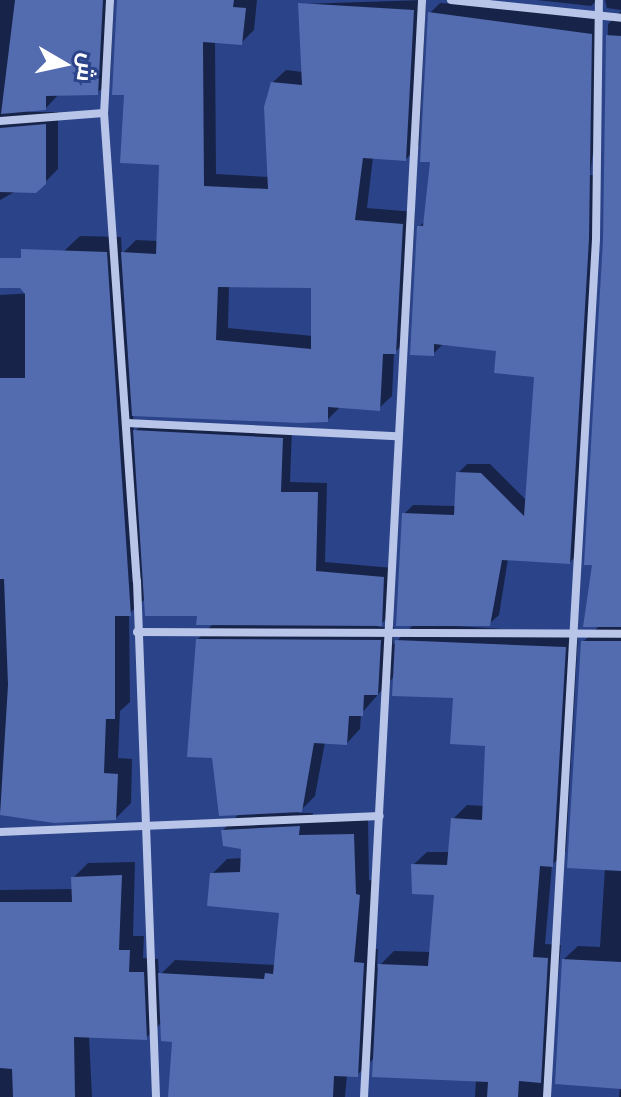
<!DOCTYPE html>
<meta charset="utf-8">
<style>
body{margin:0}
#map{position:relative;width:621px;height:1097px;overflow:hidden;background:#2b4388;font-family:"Noto Sans",Cairo,sans-serif}
div>[style]{position:absolute}
[style*='--x']{left:calc(var(--x)*1px);top:calc(var(--y)*1px);width:calc(var(--w)*1px);rotate:calc(var(--a)*1deg)}
.shadow>*{inset:0;background:#0007}
.building>*{inset:0;background:#536baf}
.minor>*{height:8px;margin:-4px;padding:0 4px;transform-origin:4px;border-radius:4px;background:#b8c5e8}
span{translate:-50% -50%;white-space:nowrap;text-align:center;line-height:1.15;-webkit-text-stroke:7px #2b4388;paint-order:stroke}
.north{position:absolute;left:24px;top:24px;width:80px;height:80px;-webkit-text-stroke:6px #2b4388;paint-order:stroke;rotate:99deg;font-size:22px;font-weight:700;line-height:32px;text-align:center;color:#fff}
.north::after{content:'';display:block;margin:auto;width:28px;height:36px;background:#fff;clip-path:polygon(50% 0,100% 100%,50% 72%,0 100%)}
</style>
<div id="map">
<div class="shadow">
<i style="clip-path:polygon(0 0,114px 0,110px 80px,97px 93px,58px 95px,45px 109px,25px 112px,58px 112px,58px 169px,36px 191px,18px 190px,0 200px)"></i>
<i style="clip-path:polygon(evenodd,119px 0,257px 0,254px 30px,241px 43px,215px 41px,216px 174px,269px 177px,272px 83px,286px 70px,303px 72px,300px 4px,426px 0,419px 146px,406px 159px,373px 157px,367px 208px,415px 212px,408px 339px,394px 353px,392px 396px,379px 408px,341px 406px,327px 420px,133px 414px,134px 432px,145px 421px,292px 428px,290px 482px,327px 483px,325px 562px,393px 568px,391px 614px,378px 627px,394px 627px,393px 645px,414px 624px,404px 514px,413px 505px,456px 506px,458px 473px,467px 464px,490px 464px,527px 501px,536px 375px,498px 349px,442px 345px,433px 354px,419px 227px,426px 220px,432px 160px,430px 13px,440px 3px,600px 13px,599px 106px,590px 175px,598px 175px,579px 553px,570px 562px,508px 559px,499px 615px,489px 624px,423px 624px,578px 634px,566px 851px,552px 865px,545px 944px,561px 945px,547px 1097px,475px 1097px,476px 1079px,375px 1057px,357px 1075px,347px 1075px,345px 1097px,170px 1097px,174px 1040px,162px 1022px,146px 1038px,89px 1036px,92px 1097px,0 1097px,0 890px,74px 889px,73px 878px,88px 863px,135px 862px,133px 936px,144px 936px,143px 958px,158px 959px,159px 976px,175px 960px,276px 965px,281px 911px,212px 874px,227px 859px,242px 858px,243px 847px,223px 830px,240px 813px,197px 640px,214px 623px,199px 614px,146px 598px,129px 614px,130px 702px,120px 711px,118px 758px,132px 759px,131px 803px,116px 818px,54px 821px,0 810px,0 295px,66px 291px,64px 251px,80px 236px,121px 237px,122px 254px,136px 240px,158px 241px,161px 163px,126px 93px,119px 0,229px 285px,313px 286px,313px 336px,228px 328px,229px 285px,119px 0,395px 675px,456px 696px,487px 744px,485px 806px,467px 805px,453px 819px,450px 852px,427px 852px,413px 865px,436px 893px,431px 952px,394px 951px,377px 968px,378px 949px,368px 949px,374px 881px,369px 880px,368px 820px,312px 822px,313px 813px,298px 813px,315px 796px,325px 742px,347px 743px,360px 729px,361px 714px,395px 675px)"></i>
<i style="clip-path:polygon(537px 0,597px 0,591px 6px)"></i>
<i style="clip-path:polygon(605px 0,621px 0,621px 10px,607px 8px)"></i>
<i style="clip-path:polygon(621px 11px,621px 117px,607px 116px,608px 24px)"></i>
<i style="clip-path:polygon(621px 172px,621px 1097px,619px 1097px,620px 1087px,564px 959px,578px 946px,600px 947px,605px 868px,583px 642px,600px 625px,594px 563px,586px 563px,606px 186px)"></i>
</div>
<div class="building">
<i style="clip-path:polygon(15px 0,103px 0,98px 95px,46px 96px,46px 110px,1px 114px)"></i>
<i style="clip-path:polygon(evenodd,117px 0,234px 0,233px 7px,246px 8px,242px 45px,203px 42px,204px 186px,268px 189px,264px 107px,271px 82px,302px 85px,298px 3px,414px 10px,406px 161px,363px 158px,355px 220px,403px 224px,396px 354px,383px 354px,380px 411px,328px 407px,328px 422px,299px 423px,132px 416px,121px 252px,156px 254px,159px 165px,120px 163px,124px 95px,112px 95px,117px 0,218px 287px,311px 288px,311px 349px,216px 340px,218px 287px)"></i>
<i style="clip-path:polygon(428px 12px,592px 34px,589px 239px,570px 564px,502px 560px,490px 626px,396px 626px,402px 513px,454px 515px,456px 472px,481px 473px,524px 516px,534px 377px,494px 373px,496px 351px,434px 344px,434px 356px,410px 355px,417px 226px,423px 226px,430px 162px,420px 162px)"></i>
<i style="clip-path:polygon(606px 35px,621px 36px,621px 627px,583px 627px,592px 565px,584px 565px,603px 239px)"></i>
<i style="clip-path:polygon(46px 124px,46px 184px,36px 193px,0 192px,0 128px)"></i>
<i style="clip-path:polygon(21px 249px,107px 252px,131px 616px,115px 616px,115px 719px,106px 719px,104px 773px,118px 774px,116px 820px,54px 823px,0 815px,8px 685px,4px 579px,0 579px,0 378px,25px 378px,25px 294px,20px 288px,0 288px,0 258px,21px 258px)"></i>
<i style="clip-path:polygon(133px 430px,283px 438px,281px 492px,318px 492px,316px 571px,384px 577px,382px 626px,196px 625px,197px 616px,145px 616px)"></i>
<i style="clip-path:polygon(196px 639px,381px 640px,378px 695px,364px 695px,363px 716px,349px 716px,347px 745px,314px 743px,302px 812px,219px 816px,212px 758px,187px 757px)"></i>
<i style="clip-path:polygon(395px 640px,566px 647px,553px 867px,540px 866px,533px 957px,548px 958px,541px 1083px,519px 1081px,518px 1097px,487px 1097px,488px 1082px,372px 1077px,378px 964px,428px 966px,434px 895px,412px 894px,411px 864px,447px 865px,451px 818px,482px 820px,485px 746px,450px 744px,453px 698px,392px 696px)"></i>
<i style="clip-path:polygon(581px 641px,621px 641px,621px 871px,567px 868px)"></i>
<i style="clip-path:polygon(300px 826px,299px 835px,354px 834px,356px 894px,360px 895px,354px 962px,364px 963px,358px 1077px,334px 1076px,333px 1097px,168px 1097px,172px 1042px,161px 1041px,158px 973px,264px 979px,265px 973px,273px 974px,279px 913px,207px 906px,210px 873px,240px 872px,241px 849px,223px 846px,221px 830px)"></i>
<i style="clip-path:polygon(122px 875px,119px 950px,130px 950px,129px 972px,144px 972px,147px 1040px,74px 1037px,75px 1097px,13px 1097px,12px 1069px,0 1068px,0 902px,72px 902px,71px 877px)"></i>
<i style="clip-path:polygon(562px 959px,621px 962px,621px 1089px,555px 1084px)"></i>
</div>
<div class="minor">
<i style="--x:110;--y:0;--w:113;--a:93"></i>
<i style="--x:104;--y:113;--w:469;--a:86"></i>
<i style="--x:137;--y:581;--w:516;--a:87.89"></i>
<i style="--x:451;--y:0;--w:171;--a:6"></i>
<i style="--x:0;--y:121;--w:104;--a:-4.4"></i>
<i style="--x:127;--y:423;--w:270;--a:2.8"></i>
<i style="--x:137;--y:632;--w:484;--a:0.2"></i>
<i style="--x:0;--y:832;--w:380;--a:-2.4"></i>
<i style="--x:364;--y:1097;--w:1099;--a:-86.97"></i>
<i style="--x:547;--y:1097;--w:859;--a:-86.73"></i>
<i style="--x:596;--y:239;--w:239;--a:-89.3"></i>
</div>
<div class="north">ش</div>
</div>
